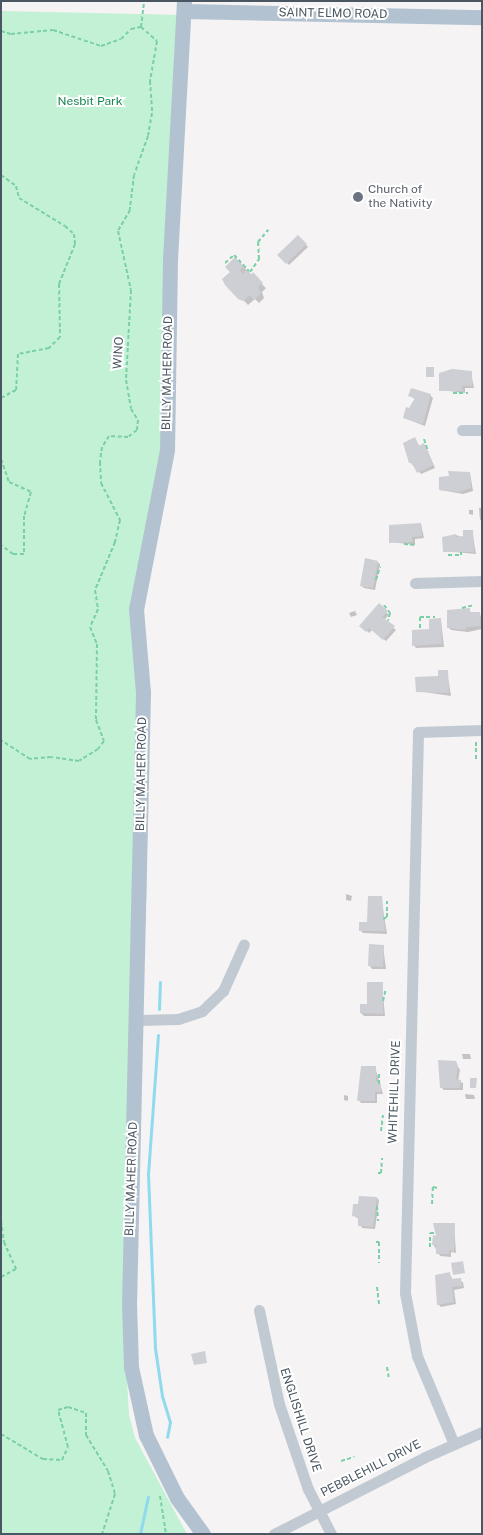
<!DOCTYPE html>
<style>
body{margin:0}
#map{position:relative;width:483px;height:1535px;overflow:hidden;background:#f5f3f3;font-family:"Public Sans",sans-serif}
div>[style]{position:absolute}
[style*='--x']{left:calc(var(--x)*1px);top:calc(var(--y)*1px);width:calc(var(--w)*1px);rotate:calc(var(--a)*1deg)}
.green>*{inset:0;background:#c3f1d5}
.shadow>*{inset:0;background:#0003}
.stream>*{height:3px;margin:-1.5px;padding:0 1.5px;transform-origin:1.5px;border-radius:1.5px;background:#90daee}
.building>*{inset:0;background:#cdcfd5}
.path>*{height:2px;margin-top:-1px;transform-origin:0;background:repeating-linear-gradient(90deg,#7ad0a6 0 4px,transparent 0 6.5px)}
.minor>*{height:11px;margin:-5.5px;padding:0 5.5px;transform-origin:5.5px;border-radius:5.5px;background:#c1cad2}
.major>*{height:15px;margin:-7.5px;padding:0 7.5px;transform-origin:7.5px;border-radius:7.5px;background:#b3c2d1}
.dots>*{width:14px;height:14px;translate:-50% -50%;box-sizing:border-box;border:2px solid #fff;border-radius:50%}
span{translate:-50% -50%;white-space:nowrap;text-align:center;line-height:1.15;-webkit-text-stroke:4px #fff;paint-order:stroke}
.street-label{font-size:12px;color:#4a5661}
.park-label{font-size:12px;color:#17864f}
.worship-label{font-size:12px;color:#5b616d}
.left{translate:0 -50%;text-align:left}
.frame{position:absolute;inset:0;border:2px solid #4a5661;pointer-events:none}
</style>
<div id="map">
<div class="green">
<i style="clip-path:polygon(1px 11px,185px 15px,164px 465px,137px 598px,147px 881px,127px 1380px,129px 1415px,135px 1438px,187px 1534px,1px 1534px)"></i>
</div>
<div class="shadow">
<i style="clip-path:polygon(298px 236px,308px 247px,289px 265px,279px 255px)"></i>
<i style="clip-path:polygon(235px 259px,266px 288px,262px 292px,264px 298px,259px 303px,255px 299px,248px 305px,224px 279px,232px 272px)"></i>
<i style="clip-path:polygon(471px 373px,474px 388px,465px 388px,465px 393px,440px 390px)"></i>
<i style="clip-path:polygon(430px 395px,433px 398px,425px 426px,404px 418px,415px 399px,410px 396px)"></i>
<i style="clip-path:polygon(415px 439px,420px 447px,426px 447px,435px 468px,421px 474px,410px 462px)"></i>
<i style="clip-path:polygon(470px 473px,473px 491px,463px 494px,440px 490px,450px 478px)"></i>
<i style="clip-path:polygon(479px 508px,482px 508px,482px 521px,480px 520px)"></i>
<i style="clip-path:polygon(469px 510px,473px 510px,473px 515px,469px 514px)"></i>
<i style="clip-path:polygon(421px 524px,424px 538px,415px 539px,415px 545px,391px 542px)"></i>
<i style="clip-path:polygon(472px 531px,476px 554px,444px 551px,456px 535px,464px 538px)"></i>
<i style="clip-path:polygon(377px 562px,380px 564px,375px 590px,364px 588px,361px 585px)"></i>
<i style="clip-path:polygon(379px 605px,389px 615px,384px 620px,396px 630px,386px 641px,372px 630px,369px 633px,361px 625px)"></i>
<i style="clip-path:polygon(469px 609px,472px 614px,482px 616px,482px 629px,468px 632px,451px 630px,449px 628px)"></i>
<i style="clip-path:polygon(355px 611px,357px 615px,351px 617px,349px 613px)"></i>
<i style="clip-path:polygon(441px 620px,444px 647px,416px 648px,414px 645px)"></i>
<i style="clip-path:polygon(447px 671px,451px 696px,417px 691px,439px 678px)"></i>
<i style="clip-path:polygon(346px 894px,352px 896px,351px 901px,346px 900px)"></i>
<i style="clip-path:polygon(381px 897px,387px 934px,363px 933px,360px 930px,369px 923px)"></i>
<i style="clip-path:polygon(383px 946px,386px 969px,372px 969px,370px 966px)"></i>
<i style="clip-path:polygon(382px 983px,385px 1016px,364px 1016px,361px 1013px)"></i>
<i style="clip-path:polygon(462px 1054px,470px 1054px,471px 1059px,463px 1059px)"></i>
<i style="clip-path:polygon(455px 1062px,460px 1070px,458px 1081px,463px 1083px,463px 1090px,444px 1090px,441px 1087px)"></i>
<i style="clip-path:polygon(375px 1067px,383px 1094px,377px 1094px,377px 1103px,361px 1103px,359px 1100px)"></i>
<i style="clip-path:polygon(465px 1094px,474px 1095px,475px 1099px,466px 1099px)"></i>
<i style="clip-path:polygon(344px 1095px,348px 1096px,348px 1101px,344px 1100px)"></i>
<i style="clip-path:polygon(377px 1198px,379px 1200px,375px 1229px,362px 1228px,359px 1219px,354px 1216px,359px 1205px)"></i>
<i style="clip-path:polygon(454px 1225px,456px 1253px,451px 1252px,451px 1257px,440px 1256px,433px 1244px)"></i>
<i style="clip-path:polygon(449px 1273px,453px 1280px,463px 1282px,464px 1288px,454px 1290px,456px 1304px,441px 1307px,438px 1304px)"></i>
</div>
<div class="stream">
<i style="--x:159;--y:1009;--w:27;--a:-88"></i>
<i style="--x:158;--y:1035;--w:139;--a:94.1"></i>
<i style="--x:148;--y:1174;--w:174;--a:87.7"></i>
<i style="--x:155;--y:1348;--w:49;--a:81.7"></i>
<i style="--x:162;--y:1396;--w:27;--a:73"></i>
<i style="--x:170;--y:1422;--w:15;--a:101"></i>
<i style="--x:140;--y:1534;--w:38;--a:-78"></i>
</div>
<div class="building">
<i style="clip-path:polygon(298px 235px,307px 244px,286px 264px,277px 255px)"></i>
<i style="clip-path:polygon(235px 257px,244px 266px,240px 270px,243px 274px,246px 270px,251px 275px,253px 272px,263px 283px,258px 287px,261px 293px,254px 300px,250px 295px,243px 301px,238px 299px,225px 285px,222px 279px,230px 272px,225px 267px)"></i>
<i style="clip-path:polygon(426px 367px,434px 367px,434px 377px,426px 377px)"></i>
<i style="clip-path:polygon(452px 369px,472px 371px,472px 386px,462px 386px,463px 391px,439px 391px,439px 373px)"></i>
<i style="clip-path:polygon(411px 388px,431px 394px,423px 424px,403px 418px,406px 407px,409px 408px,415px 398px,408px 396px)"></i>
<i style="clip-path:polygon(415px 437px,419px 446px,424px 443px,433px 465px,417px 473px,412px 463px,409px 463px,403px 443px)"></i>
<i style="clip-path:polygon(448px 471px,470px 472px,471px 488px,459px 492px,439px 490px,439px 477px,449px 476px)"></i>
<i style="clip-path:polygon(421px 523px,422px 536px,412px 537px,413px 542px,389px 543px,389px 525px)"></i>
<i style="clip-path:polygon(463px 530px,473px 530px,474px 552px,443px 552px,442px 537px,456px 534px,456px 537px,463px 536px)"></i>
<i style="clip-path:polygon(365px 558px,378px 561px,373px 588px,360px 586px)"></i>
<i style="clip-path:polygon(379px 603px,388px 611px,382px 617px,395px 626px,383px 640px,369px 628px,366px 632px,359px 626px)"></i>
<i style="clip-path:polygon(470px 608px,470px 612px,480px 612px,481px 626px,466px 627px,465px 630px,447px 628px,447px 610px)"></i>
<i style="clip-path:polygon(441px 618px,442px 644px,412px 646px,412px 630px,429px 629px,429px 619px)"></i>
<i style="clip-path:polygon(438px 670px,448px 670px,449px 693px,416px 692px,415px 677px,438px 676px)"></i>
<i style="clip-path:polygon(368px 896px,382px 896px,385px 931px,359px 931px,359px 922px,367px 922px)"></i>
<i style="clip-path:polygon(369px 944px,384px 945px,383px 967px,368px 966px)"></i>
<i style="clip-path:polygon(367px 982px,383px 982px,383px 1014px,360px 1013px,360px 1004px,367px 1004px)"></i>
<i style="clip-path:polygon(438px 1060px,456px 1061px,458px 1066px,456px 1079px,461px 1080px,460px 1088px,440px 1088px)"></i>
<i style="clip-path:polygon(361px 1066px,376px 1066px,376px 1081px,381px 1084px,381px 1092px,375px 1092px,375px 1101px,357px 1101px)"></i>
<i style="clip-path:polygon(470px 1078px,477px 1078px,476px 1088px,470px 1088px)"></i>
<i style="clip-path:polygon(359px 1196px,377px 1197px,373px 1227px,358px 1226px,358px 1217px,352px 1216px,353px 1204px,358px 1204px)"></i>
<i style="clip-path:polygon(433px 1223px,455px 1223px,454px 1251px,449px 1250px,449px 1254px,436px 1254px,436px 1245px,432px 1245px,433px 1235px,436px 1236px)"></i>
<i style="clip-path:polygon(463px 1261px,465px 1273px,453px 1275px,451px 1263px)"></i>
<i style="clip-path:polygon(450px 1272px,451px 1279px,461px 1278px,462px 1286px,452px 1287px,454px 1302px,437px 1305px,435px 1275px)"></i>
<i style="clip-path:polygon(205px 1351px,207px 1363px,194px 1365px,191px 1354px)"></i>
</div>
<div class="path">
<i style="--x:141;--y:27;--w:26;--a:-83"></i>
<i style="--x:1;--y:31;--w:10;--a:17"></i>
<i style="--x:11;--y:34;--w:42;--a:-5.4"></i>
<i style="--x:53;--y:30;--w:51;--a:18.4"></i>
<i style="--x:101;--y:46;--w:21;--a:-19"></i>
<i style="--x:121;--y:39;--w:14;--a:-45"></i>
<i style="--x:131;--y:29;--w:10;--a:-11"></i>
<i style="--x:141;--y:27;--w:21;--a:41"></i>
<i style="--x:157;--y:41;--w:41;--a:99.9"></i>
<i style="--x:150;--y:81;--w:32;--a:86"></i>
<i style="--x:152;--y:113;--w:23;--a:100"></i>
<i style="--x:148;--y:136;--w:41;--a:109.7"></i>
<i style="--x:134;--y:175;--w:35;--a:97"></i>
<i style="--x:130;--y:210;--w:24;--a:120"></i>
<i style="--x:118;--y:231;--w:60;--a:77.6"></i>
<i style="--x:131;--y:290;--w:90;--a:93.2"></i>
<i style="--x:126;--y:380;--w:29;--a:80"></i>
<i style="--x:131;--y:409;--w:13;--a:58"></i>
<i style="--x:138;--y:420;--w:10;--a:96"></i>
<i style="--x:137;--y:430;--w:11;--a:142"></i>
<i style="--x:128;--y:437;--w:19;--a:-177"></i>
<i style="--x:109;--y:436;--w:13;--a:122"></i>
<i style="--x:102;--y:447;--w:15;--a:98"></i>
<i style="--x:100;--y:462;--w:21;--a:87"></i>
<i style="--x:101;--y:483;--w:42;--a:62.8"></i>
<i style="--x:120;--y:520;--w:23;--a:103"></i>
<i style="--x:115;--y:542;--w:52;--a:112.6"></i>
<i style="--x:95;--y:590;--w:19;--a:81"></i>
<i style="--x:98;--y:609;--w:20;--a:114"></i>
<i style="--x:90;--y:627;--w:18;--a:68"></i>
<i style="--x:97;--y:644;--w:76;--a:90.8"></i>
<i style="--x:96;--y:720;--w:22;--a:69"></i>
<i style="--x:104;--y:741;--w:10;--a:127"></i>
<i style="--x:98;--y:749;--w:22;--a:148"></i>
<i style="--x:79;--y:761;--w:28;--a:-172"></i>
<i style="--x:51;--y:757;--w:21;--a:175"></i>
<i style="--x:30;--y:759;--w:35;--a:-147"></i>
<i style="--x:1;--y:175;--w:19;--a:36"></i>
<i style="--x:16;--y:186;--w:12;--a:76"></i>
<i style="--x:19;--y:198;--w:54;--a:31.3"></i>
<i style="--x:65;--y:226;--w:12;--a:42"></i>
<i style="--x:74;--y:234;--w:10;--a:84"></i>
<i style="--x:75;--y:244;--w:43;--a:111.8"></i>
<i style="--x:59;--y:284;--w:53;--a:88.9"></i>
<i style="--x:60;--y:337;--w:16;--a:135"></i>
<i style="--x:49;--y:348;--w:32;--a:169"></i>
<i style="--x:18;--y:354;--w:36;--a:93"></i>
<i style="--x:16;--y:390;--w:17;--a:152"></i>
<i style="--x:225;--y:263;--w:12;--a:-42"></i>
<i style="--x:234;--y:255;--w:22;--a:47"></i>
<i style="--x:250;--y:272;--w:16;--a:-55"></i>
<i style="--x:259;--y:259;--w:17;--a:-93"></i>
<i style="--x:258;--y:242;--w:16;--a:-50"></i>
<i style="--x:453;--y:393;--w:15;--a:0"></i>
<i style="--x:424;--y:439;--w:13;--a:72"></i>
<i style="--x:1;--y:459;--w:24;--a:71"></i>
<i style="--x:9;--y:482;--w:24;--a:24"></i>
<i style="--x:31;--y:492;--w:25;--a:106"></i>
<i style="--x:24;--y:516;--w:38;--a:90"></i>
<i style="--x:24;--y:554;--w:11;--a:180"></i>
<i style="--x:13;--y:554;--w:15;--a:-143"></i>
<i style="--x:404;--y:544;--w:13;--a:4"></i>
<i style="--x:448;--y:555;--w:13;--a:0"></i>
<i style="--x:461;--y:555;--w:3;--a:-90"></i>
<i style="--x:376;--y:580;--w:14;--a:-73"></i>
<i style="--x:384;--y:605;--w:10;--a:53"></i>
<i style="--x:390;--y:613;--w:8;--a:104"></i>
<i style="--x:462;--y:608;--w:12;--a:-14"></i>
<i style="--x:420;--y:628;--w:11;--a:-90"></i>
<i style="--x:420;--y:617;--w:15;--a:0"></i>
<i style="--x:476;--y:742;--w:17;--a:90"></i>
<i style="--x:383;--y:919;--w:4;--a:-27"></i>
<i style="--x:387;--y:917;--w:16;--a:-90"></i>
<i style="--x:383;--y:1001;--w:13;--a:-77"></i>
<i style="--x:379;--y:1084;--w:12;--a:-90"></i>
<i style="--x:381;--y:1131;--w:16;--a:-83"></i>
<i style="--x:378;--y:1173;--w:3;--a:0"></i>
<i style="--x:381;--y:1173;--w:15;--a:-86"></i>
<i style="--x:432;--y:1204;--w:17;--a:-87"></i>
<i style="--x:433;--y:1187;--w:5;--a:11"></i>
<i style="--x:377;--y:1206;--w:15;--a:86"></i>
<i style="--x:1;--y:1221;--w:21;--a:82"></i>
<i style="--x:4;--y:1242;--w:30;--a:66"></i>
<i style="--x:16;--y:1269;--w:17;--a:152"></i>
<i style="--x:376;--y:1242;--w:3;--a:0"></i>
<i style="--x:379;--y:1242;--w:21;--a:90"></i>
<i style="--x:430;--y:1247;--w:14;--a:-90"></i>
<i style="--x:430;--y:1233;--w:4;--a:0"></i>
<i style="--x:377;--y:1287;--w:17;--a:83"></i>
<i style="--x:387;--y:1367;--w:12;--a:81"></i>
<i style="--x:1;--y:1434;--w:49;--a:30.8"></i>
<i style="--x:43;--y:1459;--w:19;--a:3"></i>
<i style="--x:62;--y:1460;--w:14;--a:-65"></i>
<i style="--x:68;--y:1447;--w:38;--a:-105"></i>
<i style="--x:58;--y:1410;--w:10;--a:-17"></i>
<i style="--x:68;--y:1407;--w:19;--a:18"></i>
<i style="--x:86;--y:1413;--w:22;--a:90"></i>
<i style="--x:86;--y:1435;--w:42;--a:58.6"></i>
<i style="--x:108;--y:1471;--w:24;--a:73"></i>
<i style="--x:115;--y:1494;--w:42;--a:108"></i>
<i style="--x:341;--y:1461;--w:14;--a:-17"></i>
<i style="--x:160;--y:1496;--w:38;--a:81"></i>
</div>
<div class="minor">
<i style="--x:462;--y:430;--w:20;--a:0"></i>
<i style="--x:415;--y:583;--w:67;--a:-1.7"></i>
<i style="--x:138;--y:1020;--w:40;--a:-1.4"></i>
<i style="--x:178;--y:1019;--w:25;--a:-18"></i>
<i style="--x:202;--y:1011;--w:29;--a:-44"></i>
<i style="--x:223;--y:991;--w:51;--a:-65.9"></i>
<i style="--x:259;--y:1310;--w:96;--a:78"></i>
<i style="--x:279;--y:1404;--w:90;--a:71.2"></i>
<i style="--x:308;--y:1489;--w:51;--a:62.9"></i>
<i style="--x:454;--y:1444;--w:95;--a:-112.8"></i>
<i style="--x:417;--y:1356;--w:64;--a:-100.8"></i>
<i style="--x:405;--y:1293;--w:561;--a:-88.67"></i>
<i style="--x:418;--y:732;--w:64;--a:-1.8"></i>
<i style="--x:274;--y:1534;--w:169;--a:-27"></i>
<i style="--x:425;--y:1457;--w:62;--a:-23.7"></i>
</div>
<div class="major">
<i style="--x:184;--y:1;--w:259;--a:93.1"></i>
<i style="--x:170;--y:260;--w:190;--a:90.9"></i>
<i style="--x:167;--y:450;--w:162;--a:101"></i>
<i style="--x:136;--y:609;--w:84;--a:85.2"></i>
<i style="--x:143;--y:693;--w:610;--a:91.31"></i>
<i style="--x:129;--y:1303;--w:64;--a:88.2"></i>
<i style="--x:131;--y:1367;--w:70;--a:77.6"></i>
<i style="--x:146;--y:1435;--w:70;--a:63.8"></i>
<i style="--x:177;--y:1498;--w:44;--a:54.2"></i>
<i style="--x:184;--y:11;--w:298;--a:1.2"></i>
</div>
<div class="dots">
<i style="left:358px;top:197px;background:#6b7280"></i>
</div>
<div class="street-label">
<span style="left:333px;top:14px;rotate:1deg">SAINT ELMO ROAD</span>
<span style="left:119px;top:353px;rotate:-86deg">WINO</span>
<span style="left:168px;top:373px;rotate:-89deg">BILLY MAHER ROAD</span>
<span style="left:142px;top:774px;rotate:-89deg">BILLY MAHER ROAD</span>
<span style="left:395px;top:1092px;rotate:-88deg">WHITEHILL DRIVE</span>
<span style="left:132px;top:1179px;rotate:-88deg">BILLY MAHER ROAD</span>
<span style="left:300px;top:1420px;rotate:72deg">ENGLISHILL DRIVE</span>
<span style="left:371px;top:1469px;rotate:-27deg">PEBBLEHILL DRIVE</span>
</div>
<div class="park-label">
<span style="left:90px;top:102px">Nesbit Park</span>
</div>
<div class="worship-label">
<span class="left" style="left:368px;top:197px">Church of<br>the Nativity</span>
</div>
<div class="frame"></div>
</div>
